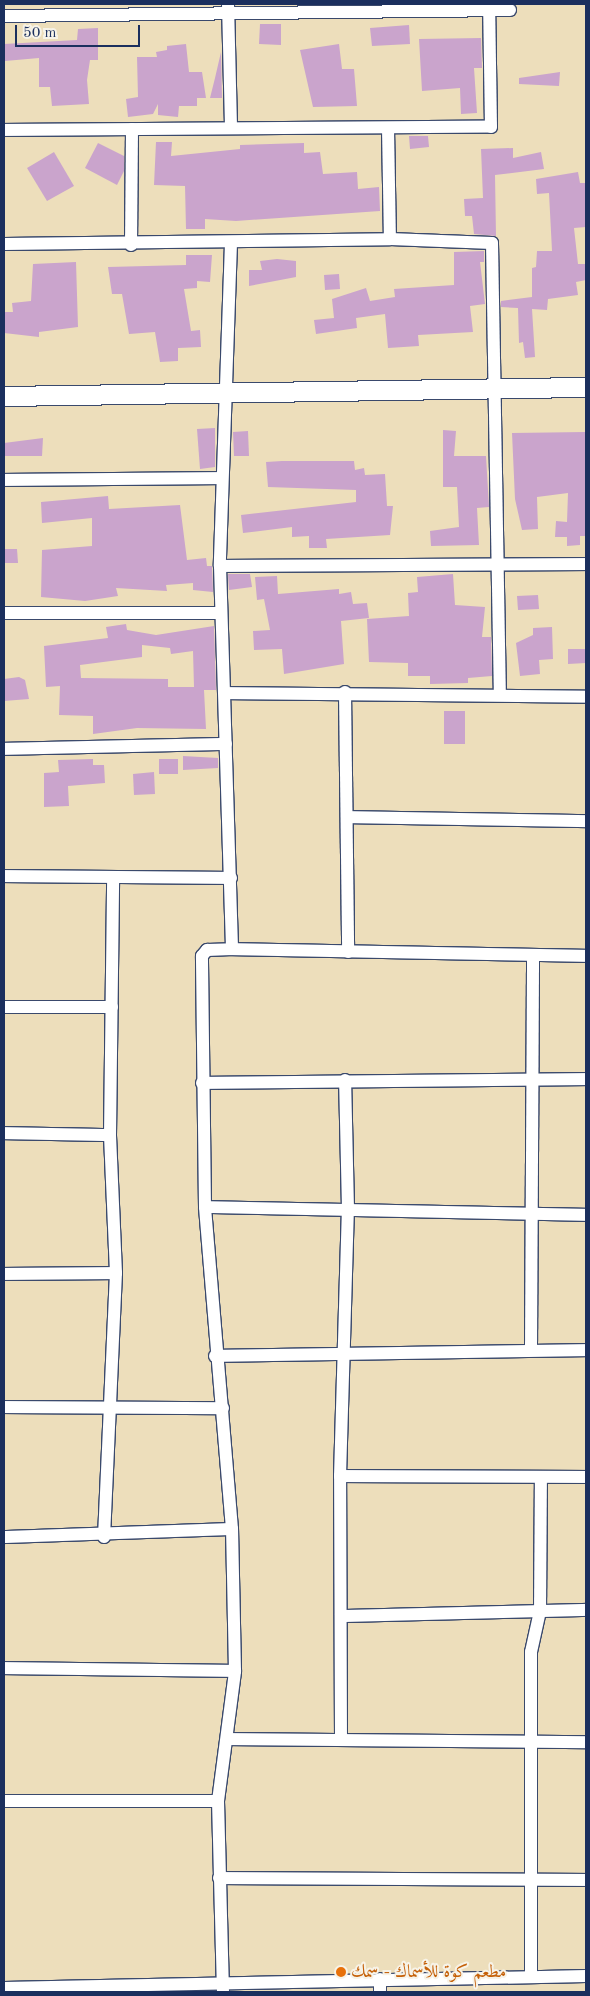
<!DOCTYPE html>
<meta charset="utf-8">
<style>
body{margin:0}
#map{position:relative;width:590px;height:1996px;overflow:hidden;background:#eddebb;font-family:"Old Standard TT",Amiri,serif}
div>[style]{position:absolute}
[style*='--x']{left:calc(var(--x)*1px);top:calc(var(--y)*1px);width:calc(var(--w)*1px);rotate:calc(var(--a)*1deg)}
.building>*{inset:0;background:#caa4cc}
.roads{filter:drop-shadow(1px 0 #3a496c) drop-shadow(-1px 0 #3a496c) drop-shadow(0 1px #3a496c) drop-shadow(0 -1px #3a496c)}
.street>*{height:12px;margin:-6px;padding:0 6px;transform-origin:6px;border-radius:6px;background:#fff}
.secondary>*{height:19px;margin:-9.5px;padding:0 9.5px;transform-origin:9.5px;border-radius:9.5px;background:#fff}
.dots>*{width:14px;height:14px;translate:-50% -50%;box-sizing:border-box;border:2px solid #f7f3e8;border-radius:50%}
span{translate:-50% -50%;white-space:nowrap;text-align:center;line-height:1.15;-webkit-text-stroke:4px #f7f3e8;paint-order:stroke}
.food-label{font-size:18px;color:#c56008}
.left{translate:0 -50%;text-align:left}
.frame{position:absolute;inset:0;border:5px solid #1b2f5e;pointer-events:none}
.scale{position:absolute;left:15px;top:25px;width:125px;height:22px;box-sizing:border-box;border:2px solid #1b2f5e;border-top:0;padding-left:6px;font-size:15px;line-height:18px;white-space:nowrap;color:#1b2f5e;-webkit-text-stroke:4px #f7f3e8;paint-order:stroke}
</style>
<div id="map">
<div class="building">
<i style="clip-path:polygon(260px 24px,281px 24px,281px 45px,259px 44px)"></i>
<i style="clip-path:polygon(409px 25px,410px 44px,372px 46px,370px 28px)"></i>
<i style="clip-path:polygon(98px 28px,98px 60px,90px 60px,87px 80px,89px 104px,52px 106px,50px 87px,39px 87px,39px 58px,5px 61px,4px 44px,77px 40px,78px 29px)"></i>
<i style="clip-path:polygon(481px 38px,482px 68px,474px 68px,477px 113px,461px 114px,460px 88px,422px 91px,419px 39px)"></i>
<i style="clip-path:polygon(186px 44px,189px 72px,202px 72px,206px 98px,197px 98px,197px 106px,179px 106px,178px 117px,158px 115px,158px 104px,153px 114px,128px 117px,126px 99px,138px 97px,137px 57px,157px 57px,156px 52px,167px 50px,167px 46px)"></i>
<i style="clip-path:polygon(339px 44px,342px 69px,354px 69px,357px 106px,313px 107px,300px 50px)"></i>
<i style="clip-path:polygon(221px 52px,222px 98px,210px 98px,215px 78px)"></i>
<i style="clip-path:polygon(560px 72px,559px 86px,519px 84px,519px 78px)"></i>
<i style="clip-path:polygon(409px 136px,428px 136px,429px 147px,410px 149px)"></i>
<i style="clip-path:polygon(156px 142px,172px 142px,171px 156px,240px 149px,240px 145px,304px 143px,304px 153px,320px 152px,323px 174px,357px 172px,358px 189px,379px 187px,380px 211px,236px 221px,205px 219px,205px 229px,186px 229px,185px 186px,154px 185px)"></i>
<i style="clip-path:polygon(98px 143px,124px 156px,124px 171px,117px 185px,85px 168px)"></i>
<i style="clip-path:polygon(513px 148px,513px 158px,541px 152px,544px 169px,495px 175px,496px 236px,474px 234px,472px 216px,465px 216px,464px 199px,483px 198px,481px 149px)"></i>
<i style="clip-path:polygon(54px 152px,74px 186px,47px 201px,27px 168px)"></i>
<i style="clip-path:polygon(578px 172px,580px 183px,586px 183px,586px 227px,574px 228px,578px 264px,585px 264px,586px 280px,576px 282px,578px 295px,548px 299px,547px 310px,532px 309px,535px 357px,525px 358px,523px 342px,519px 343px,518px 308px,501px 307px,501px 301px,532px 297px,532px 268px,536px 267px,537px 251px,552px 251px,549px 193px,537px 194px,536px 179px)"></i>
<i style="clip-path:polygon(484px 251px,484px 262px,480px 262px,485px 304px,470px 306px,473px 332px,418px 335px,419px 346px,388px 348px,385px 314px,356px 318px,357px 328px,316px 334px,314px 320px,334px 318px,332px 299px,366px 288px,370px 301px,395px 297px,394px 289px,454px 285px,454px 252px)"></i>
<i style="clip-path:polygon(186px 255px,212px 255px,210px 282px,197px 281px,197px 288px,184px 289px,191px 331px,200px 330px,201px 347px,178px 348px,178px 361px,160px 362px,155px 332px,129px 334px,122px 294px,112px 294px,108px 267px,186px 265px)"></i>
<i style="clip-path:polygon(277px 259px,296px 261px,296px 277px,249px 286px,249px 270px,262px 270px,260px 261px)"></i>
<i style="clip-path:polygon(76px 262px,78px 327px,39px 332px,39px 337px,4px 333px,4px 312px,13px 312px,12px 303px,31px 301px,33px 264px)"></i>
<i style="clip-path:polygon(339px 274px,340px 289px,325px 290px,324px 275px)"></i>
<i style="clip-path:polygon(215px 428px,215px 467px,200px 469px,197px 429px)"></i>
<i style="clip-path:polygon(443px 430px,456px 431px,454px 456px,486px 456px,489px 507px,477px 508px,479px 545px,431px 546px,430px 531px,459px 527px,457px 487px,443px 487px)"></i>
<i style="clip-path:polygon(248px 431px,249px 456px,234px 456px,233px 432px)"></i>
<i style="clip-path:polygon(585px 432px,586px 536px,580px 536px,580px 545px,567px 546px,567px 537px,555px 537px,556px 521px,567px 522px,568px 493px,537px 497px,538px 529px,522px 530px,515px 499px,512px 433px)"></i>
<i style="clip-path:polygon(43px 438px,42px 456px,4px 456px,4px 443px)"></i>
<i style="clip-path:polygon(282px 461px,354px 461px,355px 470px,364px 468px,365px 475px,385px 474px,387px 506px,393px 506px,390px 535px,326px 539px,327px 548px,309px 548px,309px 536px,292px 537px,292px 527px,243px 533px,241px 515px,356px 502px,356px 490px,268px 487px,266px 462px)"></i>
<i style="clip-path:polygon(108px 496px,109px 509px,180px 505px,187px 560px,206px 558px,207px 566px,212px 566px,213px 592px,193px 590px,193px 583px,166px 585px,167px 591px,116px 588px,118px 596px,85px 601px,41px 597px,42px 550px,92px 546px,92px 518px,42px 523px,41px 502px)"></i>
<i style="clip-path:polygon(4px 549px,17px 549px,18px 563px,4px 563px)"></i>
<i style="clip-path:polygon(228px 574px,250px 574px,252px 587px,229px 590px)"></i>
<i style="clip-path:polygon(453px 574px,455px 605px,485px 607px,482px 637px,491px 637px,492px 676px,468px 678px,468px 683px,430px 684px,430px 676px,408px 676px,408px 663px,369px 662px,367px 619px,409px 616px,408px 593px,418px 592px,417px 577px)"></i>
<i style="clip-path:polygon(277px 576px,278px 594px,339px 589px,339px 594px,351px 592px,353px 604px,367px 603px,369px 618px,341px 621px,344px 664px,284px 674px,282px 649px,254px 650px,253px 631px,270px 630px,264px 599px,257px 600px,255px 577px)"></i>
<i style="clip-path:polygon(538px 595px,539px 609px,518px 610px,517px 596px)"></i>
<i style="clip-path:polygon(evenodd,126px 624px,127px 630px,156px 635px,214px 626px,216px 690px,204px 690px,206px 729px,137px 728px,93px 734px,93px 716px,59px 715px,60px 686px,46px 687px,44px 646px,108px 638px,106px 627px,126px 624px,142px 645px,170px 648px,171px 654px,193px 651px,194px 687px,168px 687px,168px 679px,81px 678px,80px 665px,142px 657px,142px 645px)"></i>
<i style="clip-path:polygon(552px 627px,553px 659px,539px 660px,540px 674px,520px 676px,516px 643px,533px 635px,533px 628px)"></i>
<i style="clip-path:polygon(568px 649px,586px 649px,586px 663px,568px 664px)"></i>
<i style="clip-path:polygon(19px 677px,25px 680px,29px 699px,4px 701px,4px 679px)"></i>
<i style="clip-path:polygon(444px 711px,465px 711px,465px 744px,444px 744px)"></i>
<i style="clip-path:polygon(183px 756px,218px 758px,218px 768px,183px 770px)"></i>
<i style="clip-path:polygon(93px 759px,93px 765px,104px 765px,105px 783px,68px 786px,69px 806px,44px 807px,44px 773px,59px 772px,58px 760px)"></i>
<i style="clip-path:polygon(159px 759px,178px 759px,178px 774px,159px 774px)"></i>
<i style="clip-path:polygon(154px 772px,155px 794px,134px 795px,133px 774px)"></i>
</div>
<div class="roads">
<div class="street">
<i style="--x:228;--y:4;--w:124;--a:88.6"></i>
<i style="--x:4;--y:16;--w:506;--a:-0.68"></i>
<i style="--x:388;--y:128;--w:111;--a:89"></i>
<i style="--x:4;--y:130;--w:487;--a:-0.4"></i>
<i style="--x:491;--y:127;--w:123;--a:-90.9"></i>
<i style="--x:231;--y:243;--w:323;--a:92"></i>
<i style="--x:220;--y:566;--w:383;--a:88.2"></i>
<i style="--x:4;--y:244;--w:386;--a:-0.7"></i>
<i style="--x:390;--y:239;--w:102;--a:2.2"></i>
<i style="--x:492;--y:243;--w:451;--a:89"></i>
<i style="--x:131;--y:245;--w:116;--a:-89.5"></i>
<i style="--x:4;--y:480;--w:217;--a:-0.5"></i>
<i style="--x:220;--y:566;--w:366;--a:-0.3"></i>
<i style="--x:4;--y:613;--w:217;--a:0"></i>
<i style="--x:345;--y:692;--w:260;--a:89.3"></i>
<i style="--x:225;--y:693;--w:361;--a:0.6"></i>
<i style="--x:4;--y:749;--w:222;--a:-1.3"></i>
<i style="--x:348;--y:817;--w:238;--a:1"></i>
<i style="--x:4;--y:876;--w:227;--a:0.5"></i>
<i style="--x:4;--y:1007;--w:108;--a:0"></i>
<i style="--x:202;--y:1083;--w:384;--a:-0.6"></i>
<i style="--x:4;--y:1133;--w:106;--a:1.1"></i>
<i style="--x:205;--y:1207;--w:381;--a:1.2"></i>
<i style="--x:4;--y:1274;--w:112;--a:-0.5"></i>
<i style="--x:531;--y:1349;--w:392;--a:-89.7"></i>
<i style="--x:215;--y:1356;--w:371;--a:-0.9"></i>
<i style="--x:4;--y:1407;--w:219;--a:0.3"></i>
<i style="--x:340;--y:1476;--w:246;--a:0.2"></i>
<i style="--x:4;--y:1537;--w:228;--a:-2"></i>
<i style="--x:104;--y:1537;--w:264;--a:-87.4"></i>
<i style="--x:116;--y:1273;--w:138;--a:-92.5"></i>
<i style="--x:110;--y:1135;--w:258;--a:-89.3"></i>
<i style="--x:341;--y:1616;--w:245;--a:-1.4"></i>
<i style="--x:4;--y:1668;--w:231;--a:0.7"></i>
<i style="--x:229;--y:1739;--w:357;--a:0.5"></i>
<i style="--x:341;--y:1739;--w:263;--a:-90.2"></i>
<i style="--x:340;--y:1476;--w:267;--a:-88.3"></i>
<i style="--x:348;--y:1209;--w:129;--a:-91.3"></i>
<i style="--x:4;--y:1801;--w:214;--a:0"></i>
<i style="--x:219;--y:1878;--w:367;--a:0.3"></i>
<i style="--x:531;--y:1975;--w:323;--a:-90"></i>
<i style="--x:531;--y:1652;--w:42;--a:-77.6"></i>
<i style="--x:540;--y:1611;--w:134;--a:-89.6"></i>
<i style="--x:4;--y:1988;--w:582;--a:-1.18"></i>
<i style="--x:223;--y:1992;--w:191;--a:-91.5"></i>
<i style="--x:218;--y:1801;--w:131;--a:-82.5"></i>
<i style="--x:235;--y:1671;--w:142;--a:-91.2"></i>
<i style="--x:232;--y:1529;--w:323;--a:-94.8"></i>
<i style="--x:205;--y:1207;--w:251;--a:-90.7"></i>
<i style="--x:202;--y:956;--w:8;--a:-50"></i>
<i style="--x:207;--y:950;--w:25;--a:-2"></i>
<i style="--x:232;--y:949;--w:354;--a:1.1"></i>
<i style="--x:380;--y:1992;--w:13;--a:-90"></i>
</div>
<div class="secondary">
<i style="--x:4;--y:396;--w:582;--a:-0.89"></i>
</div>
</div>
<div class="dots">
<i style="left:341px;top:1972px;background:#e8710a"></i>
</div>
<div class="food-label">
<span class="left" style="left:351px;top:1972px">مطعم كوة للأسماك - سمك</span>
</div>
<div class="frame"></div>
<div class="scale">50 m</div>
</div>
